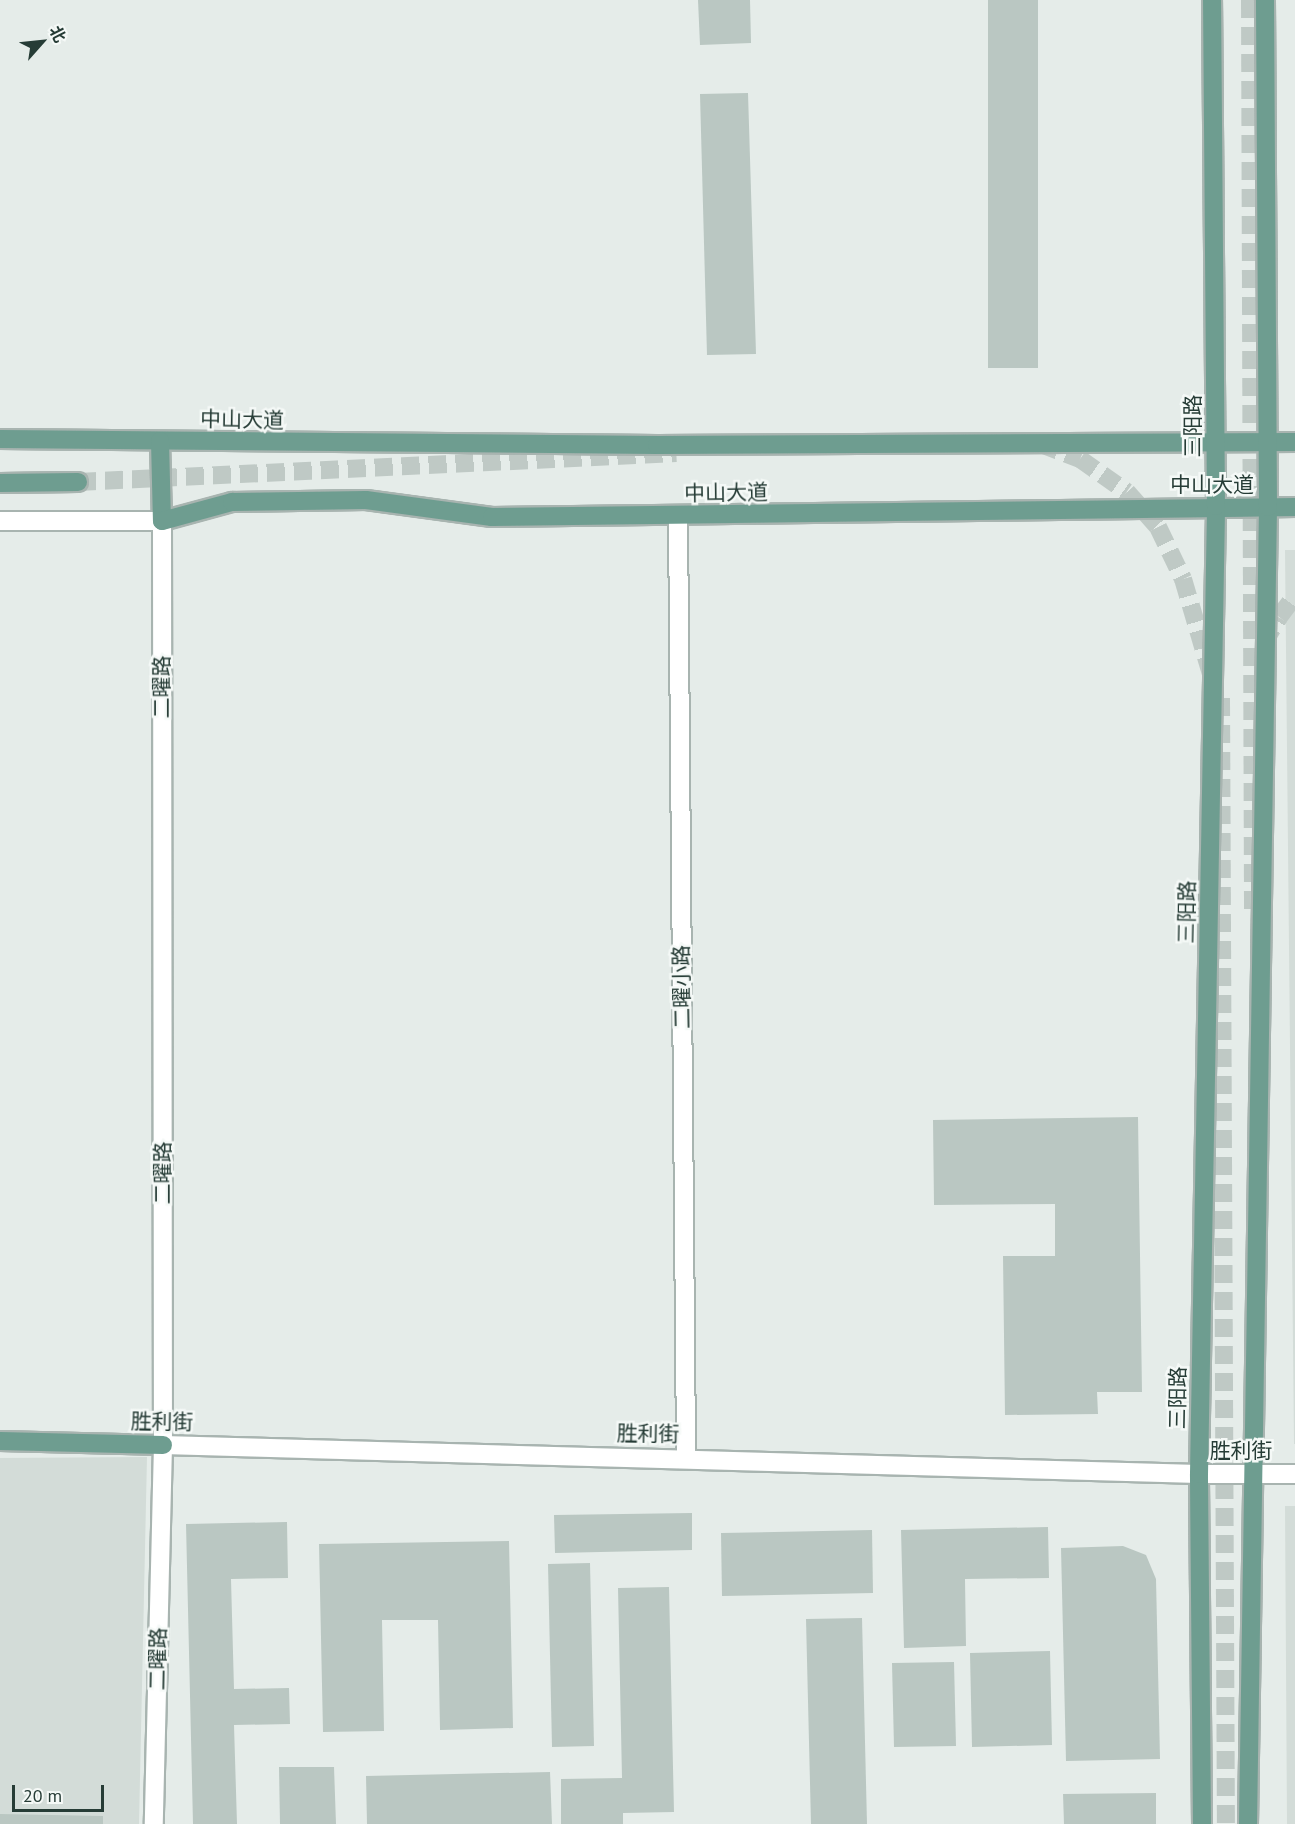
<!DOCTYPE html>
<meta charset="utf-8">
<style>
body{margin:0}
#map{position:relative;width:1295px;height:1824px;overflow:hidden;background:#e5ece9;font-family:"PT Sans","Noto Sans SC",sans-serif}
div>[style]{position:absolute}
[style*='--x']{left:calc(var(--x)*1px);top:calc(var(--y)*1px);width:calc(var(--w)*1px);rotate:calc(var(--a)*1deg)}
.built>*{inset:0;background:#d3dcd8}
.building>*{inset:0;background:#bac7c2}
.major-tunnel>*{height:18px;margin-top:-9px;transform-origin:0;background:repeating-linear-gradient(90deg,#bfc9c5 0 18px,transparent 0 27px)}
.roads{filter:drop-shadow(2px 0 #a8b4b0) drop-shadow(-2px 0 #a8b4b0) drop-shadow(0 2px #a8b4b0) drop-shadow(0 -2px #a8b4b0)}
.minor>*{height:18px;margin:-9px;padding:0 9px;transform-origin:9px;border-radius:9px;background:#fff}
.major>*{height:18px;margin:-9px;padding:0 9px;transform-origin:9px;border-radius:9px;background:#6e9d90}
span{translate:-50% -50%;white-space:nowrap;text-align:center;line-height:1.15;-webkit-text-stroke:5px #f5f9f7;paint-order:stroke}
.street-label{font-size:21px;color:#263c36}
.north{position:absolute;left:12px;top:12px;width:60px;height:60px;-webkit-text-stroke:4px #f5f9f7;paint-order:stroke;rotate:63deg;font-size:16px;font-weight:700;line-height:24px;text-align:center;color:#263c36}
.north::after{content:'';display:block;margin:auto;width:21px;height:27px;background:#263c36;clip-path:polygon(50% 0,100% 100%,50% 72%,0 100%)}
.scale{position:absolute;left:12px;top:1785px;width:92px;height:27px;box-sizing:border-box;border:3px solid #263c36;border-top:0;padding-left:8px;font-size:18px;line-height:21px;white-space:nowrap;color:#263c36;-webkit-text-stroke:4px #f5f9f7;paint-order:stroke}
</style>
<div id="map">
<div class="built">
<i style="clip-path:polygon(1285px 550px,1295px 550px,1295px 1444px,1294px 1444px)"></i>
<i style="clip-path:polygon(147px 1457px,139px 1824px,0 1824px,0 1458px)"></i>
<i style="clip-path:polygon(1285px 1506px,1295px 1506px,1295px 1824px,1287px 1824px)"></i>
</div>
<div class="building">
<i style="clip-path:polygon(698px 0,750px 0,751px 43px,700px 45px)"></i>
<i style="clip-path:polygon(988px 0,1038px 0,1038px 368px,988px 368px)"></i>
<i style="clip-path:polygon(748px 93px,756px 354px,707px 355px,700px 94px)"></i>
<i style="clip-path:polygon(1138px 1117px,1142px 1392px,1097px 1392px,1098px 1414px,1005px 1415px,1003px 1256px,1055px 1256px,1055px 1204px,934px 1205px,933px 1120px)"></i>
<i style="clip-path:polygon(692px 1513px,692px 1550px,555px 1553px,554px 1515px)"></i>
<i style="clip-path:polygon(287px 1522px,288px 1578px,231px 1579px,234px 1689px,289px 1688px,290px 1724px,234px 1725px,237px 1824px,193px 1824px,186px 1524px)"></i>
<i style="clip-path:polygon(1048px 1527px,1049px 1578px,965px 1579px,966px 1646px,904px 1648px,901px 1530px)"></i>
<i style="clip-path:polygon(872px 1530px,873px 1593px,722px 1596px,721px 1533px)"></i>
<i style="clip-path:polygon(509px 1541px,513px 1728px,440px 1730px,438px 1620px,382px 1620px,384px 1731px,323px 1732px,319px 1544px)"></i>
<i style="clip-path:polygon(1123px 1546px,1146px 1555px,1156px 1579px,1160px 1759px,1066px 1761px,1061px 1548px)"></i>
<i style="clip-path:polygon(590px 1563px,594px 1746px,552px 1747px,548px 1564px)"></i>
<i style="clip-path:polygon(669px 1587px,674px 1812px,623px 1813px,623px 1824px,561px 1824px,561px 1779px,622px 1778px,618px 1588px)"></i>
<i style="clip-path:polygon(862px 1618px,867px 1824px,811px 1824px,806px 1619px)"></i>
<i style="clip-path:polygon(1050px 1651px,1052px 1745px,972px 1747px,970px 1653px)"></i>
<i style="clip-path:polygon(954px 1662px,956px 1746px,894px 1747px,892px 1663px)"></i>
<i style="clip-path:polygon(279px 1767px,334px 1767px,336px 1824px,280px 1824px)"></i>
<i style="clip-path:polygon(550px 1772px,552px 1824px,367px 1824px,366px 1776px)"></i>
<i style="clip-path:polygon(1156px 1793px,1156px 1824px,1064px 1824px,1063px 1794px)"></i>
<i style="clip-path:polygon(0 1814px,103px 1816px,103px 1824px,0 1824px)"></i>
</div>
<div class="major-tunnel">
<i style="--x:1250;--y:0;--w:913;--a:89.81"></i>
<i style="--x:1041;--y:444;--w:42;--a:21"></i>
<i style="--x:1080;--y:459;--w:57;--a:35.1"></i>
<i style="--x:1127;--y:492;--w:47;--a:48.5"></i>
<i style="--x:1158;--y:527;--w:58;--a:64.3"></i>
<i style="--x:1183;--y:579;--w:99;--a:73.6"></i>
<i style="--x:78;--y:482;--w:599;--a:-2.78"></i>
<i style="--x:1263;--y:644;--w:31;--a:-59"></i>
<i style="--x:1279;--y:617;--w:26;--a:-53"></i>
<i style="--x:1221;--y:698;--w:1126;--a:89.75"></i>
</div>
<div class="roads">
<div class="minor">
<i style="--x:678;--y:517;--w:941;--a:89.51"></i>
<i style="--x:0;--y:521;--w:162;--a:0"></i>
<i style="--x:162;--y:521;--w:924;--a:89.94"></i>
<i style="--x:163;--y:1445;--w:379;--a:91.4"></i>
<i style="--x:163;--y:1445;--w:1036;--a:1.6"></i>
<i style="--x:1199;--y:1474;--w:96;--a:0"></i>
</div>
<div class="major">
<i style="--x:0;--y:439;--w:657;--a:0.52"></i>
<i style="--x:657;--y:445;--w:638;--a:-0.27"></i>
<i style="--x:160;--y:441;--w:80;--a:88.6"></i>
<i style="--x:162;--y:521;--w:73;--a:-15.2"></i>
<i style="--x:232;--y:502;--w:134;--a:-0.9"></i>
<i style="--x:366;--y:500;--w:127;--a:7.7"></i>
<i style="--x:492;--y:517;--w:803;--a:-0.71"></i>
<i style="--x:0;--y:483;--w:78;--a:-0.7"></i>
<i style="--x:0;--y:1441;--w:163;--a:1.4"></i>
<i style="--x:1202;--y:1824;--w:350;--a:-90.5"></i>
<i style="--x:1199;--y:1474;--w:968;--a:-88.99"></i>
<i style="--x:1216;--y:506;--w:506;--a:-90.45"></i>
<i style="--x:1248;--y:1824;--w:1317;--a:-89.13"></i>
<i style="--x:1268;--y:507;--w:507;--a:-90.34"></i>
</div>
</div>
<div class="street-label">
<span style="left:242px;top:420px;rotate:1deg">中山大道</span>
<span style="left:1193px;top:426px;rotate:-90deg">三阳路</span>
<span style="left:1212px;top:485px">中山大道</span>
<span style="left:726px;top:493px;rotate:-1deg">中山大道</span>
<span style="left:162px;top:687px;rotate:-90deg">二曜路</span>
<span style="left:1187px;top:912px;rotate:-89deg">三阳路</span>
<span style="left:682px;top:987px;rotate:-91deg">二曜小路</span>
<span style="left:163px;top:1173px;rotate:-90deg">二曜路</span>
<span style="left:1178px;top:1398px;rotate:-89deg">三阳路</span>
<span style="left:162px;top:1422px;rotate:1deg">胜利街</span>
<span style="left:648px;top:1434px;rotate:1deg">胜利街</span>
<span style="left:1241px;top:1451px">胜利街</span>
<span style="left:158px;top:1659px;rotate:-89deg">二曜路</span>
</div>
<div class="north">北</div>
<div class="scale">20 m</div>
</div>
